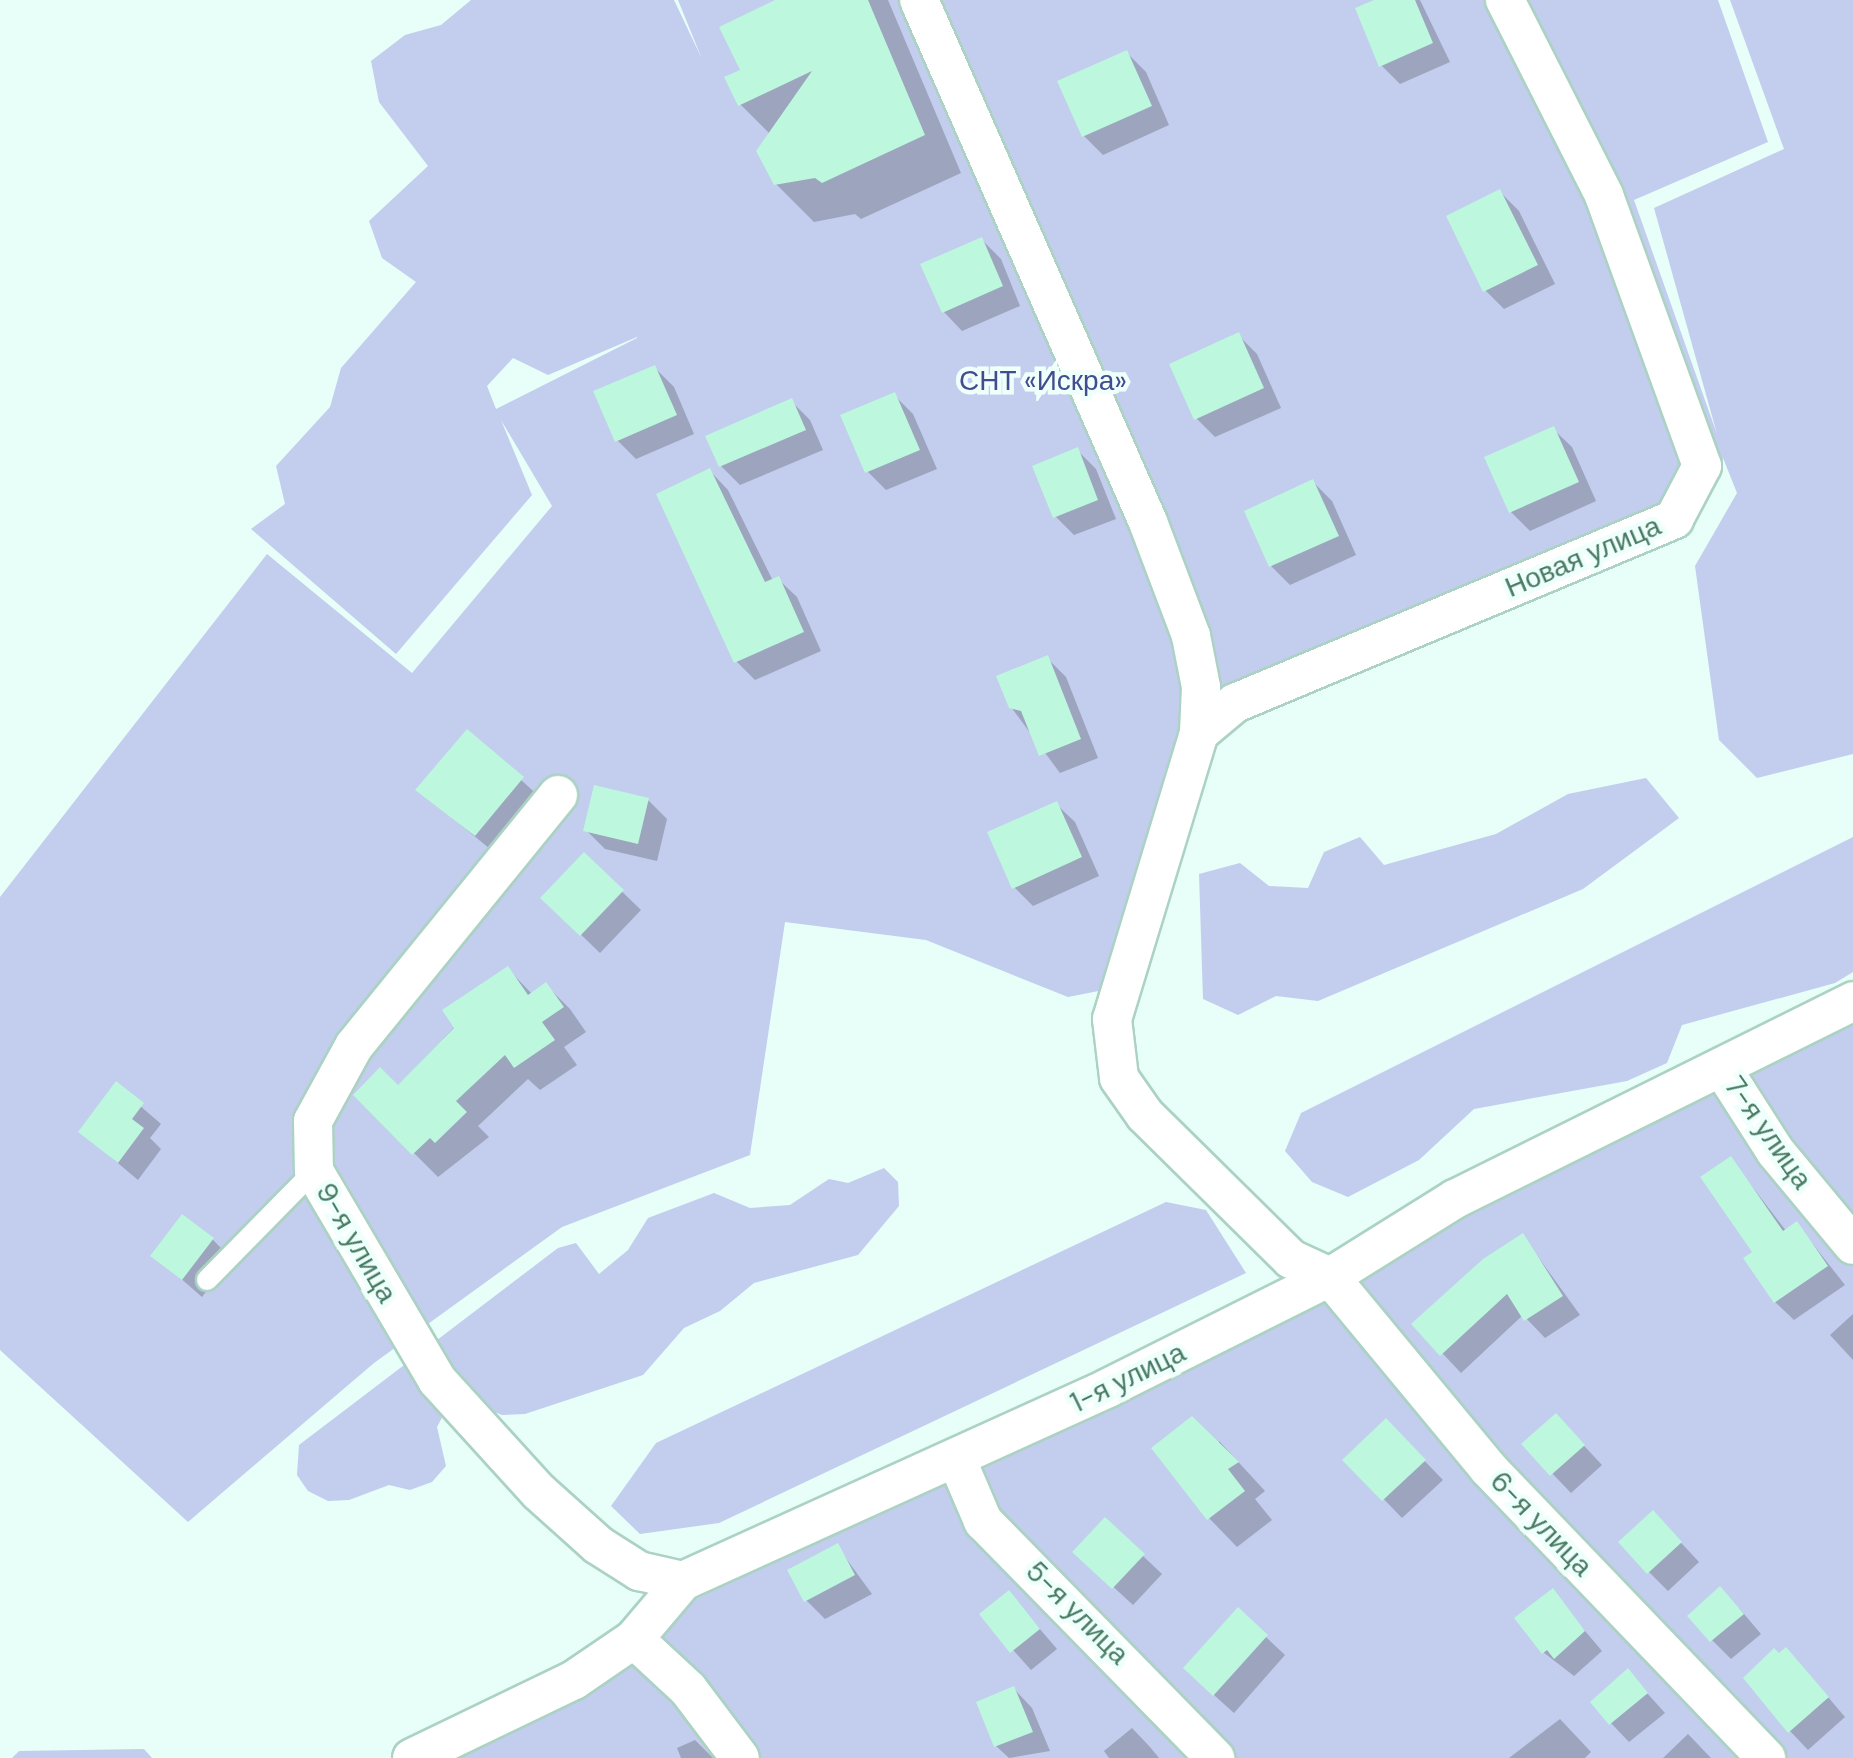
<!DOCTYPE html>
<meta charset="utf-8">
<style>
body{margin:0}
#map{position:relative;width:1853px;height:1758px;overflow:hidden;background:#e7fef9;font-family:"DM Sans",sans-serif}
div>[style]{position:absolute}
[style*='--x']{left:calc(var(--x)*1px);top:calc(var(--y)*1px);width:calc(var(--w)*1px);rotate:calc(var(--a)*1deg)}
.green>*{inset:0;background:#c3cdee}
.shadow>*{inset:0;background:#0003}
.building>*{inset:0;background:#bcf7de}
.roads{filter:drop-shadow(2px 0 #abd2c3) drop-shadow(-2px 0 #abd2c3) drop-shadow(0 2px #abd2c3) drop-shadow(0 -2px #abd2c3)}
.service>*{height:20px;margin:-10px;padding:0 10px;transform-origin:10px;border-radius:10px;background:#fff}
.minor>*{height:38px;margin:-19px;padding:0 19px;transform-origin:19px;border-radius:19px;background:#fff}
span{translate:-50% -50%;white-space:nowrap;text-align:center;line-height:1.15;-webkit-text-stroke:9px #effffc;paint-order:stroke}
.park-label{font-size:28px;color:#434c8f}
.street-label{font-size:28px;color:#487b63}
</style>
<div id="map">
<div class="green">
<i style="clip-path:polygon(evenodd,471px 0,674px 0,702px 59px,678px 0,1718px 0,1768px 142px,1634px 200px,1717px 434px,1654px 208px,1784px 149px,1730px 0,1853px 0,1853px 754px,1757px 778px,1719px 740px,1695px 566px,1737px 493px,1723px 458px,1693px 525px,1214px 721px,1134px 984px,1068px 997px,926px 940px,785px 922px,750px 1155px,562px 1227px,374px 1363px,188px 1522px,0 1350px,0 897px,267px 554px,412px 673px,552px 506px,501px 420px,532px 495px,396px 654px,251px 529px,285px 504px,276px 466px,330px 407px,341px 368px,416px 282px,382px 258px,369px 221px,428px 166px,379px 102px,371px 61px,405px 35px,441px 25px,471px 0,637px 337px,637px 338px,496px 409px,487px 386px,513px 358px,548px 375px,637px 337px)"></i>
<i style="clip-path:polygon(1646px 778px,1679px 818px,1583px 889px,1318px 1001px,1276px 996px,1238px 1015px,1203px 999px,1199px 874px,1240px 863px,1269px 886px,1308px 888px,1324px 852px,1360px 837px,1384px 865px,1496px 834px,1568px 794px)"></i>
<i style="clip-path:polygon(1853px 837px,1853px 972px,1835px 983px,1682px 1025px,1667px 1063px,1627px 1081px,1474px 1109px,1419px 1160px,1348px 1197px,1312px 1182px,1285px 1151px,1301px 1113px)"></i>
<i style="clip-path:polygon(1853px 1014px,1853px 1758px,459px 1758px,609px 1681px,688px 1603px,1361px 1272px)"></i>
<i style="clip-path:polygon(884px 1168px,898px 1182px,899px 1206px,858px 1255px,754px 1283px,720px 1311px,684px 1328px,643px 1375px,525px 1414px,502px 1415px,462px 1399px,446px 1410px,437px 1427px,446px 1466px,432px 1482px,410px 1490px,389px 1485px,349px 1500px,328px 1501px,308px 1491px,297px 1475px,299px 1445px,558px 1248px,576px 1243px,599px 1274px,628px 1250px,648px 1218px,714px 1193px,750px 1208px,790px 1205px,829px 1179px,848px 1183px)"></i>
<i style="clip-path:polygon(1166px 1202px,1206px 1210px,1246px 1273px,719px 1523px,640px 1534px,611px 1506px,656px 1443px)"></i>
<i style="clip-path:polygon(144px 1749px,152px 1758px,12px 1758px,19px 1751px)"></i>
</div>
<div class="shadow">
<i style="clip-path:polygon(781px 0,888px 0,961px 173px,861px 219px,855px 214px,814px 222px,776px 184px,771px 135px,740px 104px,743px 71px)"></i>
<i style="clip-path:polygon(1380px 0,1420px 0,1450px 62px,1400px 84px,1381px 65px)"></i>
<i style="clip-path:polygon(1127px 53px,1146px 72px,1169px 125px,1103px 155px,1084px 136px)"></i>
<i style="clip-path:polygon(1500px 192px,1519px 211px,1555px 284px,1504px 309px,1485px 290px)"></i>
<i style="clip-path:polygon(982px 240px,1001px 259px,1020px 306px,962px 331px,944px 312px)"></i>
<i style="clip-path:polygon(1238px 335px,1257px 354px,1281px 408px,1215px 437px,1196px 418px)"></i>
<i style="clip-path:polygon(655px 368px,674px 387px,694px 434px,636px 459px,617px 440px)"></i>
<i style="clip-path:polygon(894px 395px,913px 414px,937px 469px,886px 490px,867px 471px)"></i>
<i style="clip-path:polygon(791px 401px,810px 420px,823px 450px,740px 485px,721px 466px)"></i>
<i style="clip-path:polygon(1553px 429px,1572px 447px,1596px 501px,1530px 531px,1511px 512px)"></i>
<i style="clip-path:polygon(1077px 450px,1096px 469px,1116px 519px,1074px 535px,1055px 516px)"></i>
<i style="clip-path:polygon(710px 471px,728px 490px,773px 581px,778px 579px,797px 597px,821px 651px,755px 680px,736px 661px)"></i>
<i style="clip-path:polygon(1313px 482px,1332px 501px,1356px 555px,1290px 585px,1271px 566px)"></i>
<i style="clip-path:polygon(1047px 658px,1066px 677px,1098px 758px,1060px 773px,1011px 707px)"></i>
<i style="clip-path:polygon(468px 732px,541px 798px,495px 853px,418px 790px)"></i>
<i style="clip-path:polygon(648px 800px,667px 819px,657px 861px,605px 849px,586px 830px)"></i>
<i style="clip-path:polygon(1056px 804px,1075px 822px,1099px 876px,1033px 906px,1014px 887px)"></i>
<i style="clip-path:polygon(584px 855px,641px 910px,600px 953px,543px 898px)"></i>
<i style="clip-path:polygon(508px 969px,533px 995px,546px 985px,570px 1009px,586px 1032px,564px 1047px,577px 1065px,540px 1090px,528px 1079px,478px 1126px,489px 1137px,438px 1177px,356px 1095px,398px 1088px)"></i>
<i style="clip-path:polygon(116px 1085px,161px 1124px,150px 1138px,161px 1149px,138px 1180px,81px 1132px)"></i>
<i style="clip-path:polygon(1731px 1159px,1787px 1232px,1797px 1224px,1845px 1285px,1794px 1320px,1775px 1302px,1756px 1253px)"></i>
<i style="clip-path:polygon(1523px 1236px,1580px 1315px,1545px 1338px,1523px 1315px,1461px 1373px,1415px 1324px)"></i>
<i style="clip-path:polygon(212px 1239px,231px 1258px,202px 1297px,154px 1255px)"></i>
<i style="clip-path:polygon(1853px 1314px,1853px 1360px,1830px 1335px)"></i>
<i style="clip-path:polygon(1386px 1421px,1443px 1480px,1402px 1518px,1346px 1460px)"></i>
<i style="clip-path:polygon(1574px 1435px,1602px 1465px,1571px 1493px,1525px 1445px)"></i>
<i style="clip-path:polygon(1219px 1441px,1265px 1491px,1255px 1499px,1272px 1520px,1237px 1547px,1209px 1518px)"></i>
<i style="clip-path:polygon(1671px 1532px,1699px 1562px,1668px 1591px,1649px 1572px)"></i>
<i style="clip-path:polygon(837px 1546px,872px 1594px,825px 1619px,806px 1600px)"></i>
<i style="clip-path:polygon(1143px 1556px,1162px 1574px,1133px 1605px,1095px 1570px)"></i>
<i style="clip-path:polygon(1552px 1592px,1602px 1651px,1574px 1676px,1543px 1652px)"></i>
<i style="clip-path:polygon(1009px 1593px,1057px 1649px,1031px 1670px,982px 1615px)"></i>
<i style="clip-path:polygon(1739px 1608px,1761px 1634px,1731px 1659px,1712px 1640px)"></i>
<i style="clip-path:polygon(1238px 1611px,1285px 1655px,1234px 1713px,1205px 1687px)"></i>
<i style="clip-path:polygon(1779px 1656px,1804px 1669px,1845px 1717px,1808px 1750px,1790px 1731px)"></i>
<i style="clip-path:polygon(1628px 1672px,1665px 1713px,1629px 1742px,1611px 1723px)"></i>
<i style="clip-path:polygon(1014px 1689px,1032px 1708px,1050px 1751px,1009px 1758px,996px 1746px)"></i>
<i style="clip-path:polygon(1560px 1719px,1591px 1752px,1585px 1758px,1509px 1758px)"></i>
<i style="clip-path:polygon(1132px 1728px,1150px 1747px,1159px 1758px,1109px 1758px,1104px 1751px)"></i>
<i style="clip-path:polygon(1688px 1734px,1711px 1758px,1663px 1758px)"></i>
<i style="clip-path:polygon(695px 1740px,713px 1758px,681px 1758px,677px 1748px)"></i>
</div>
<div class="building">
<i style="clip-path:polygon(775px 0,868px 0,925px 135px,822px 183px,815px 178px,774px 185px,756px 151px,812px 71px,738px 106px,724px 77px,740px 70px,719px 27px)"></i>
<i style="clip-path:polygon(1374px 0,1415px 0,1433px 43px,1379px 67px,1355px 8px)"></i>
<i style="clip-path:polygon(1127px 50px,1152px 106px,1082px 137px,1057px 81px)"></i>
<i style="clip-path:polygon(1500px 189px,1538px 265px,1483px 292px,1446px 216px)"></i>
<i style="clip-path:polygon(982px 237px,1003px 286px,942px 313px,920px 264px)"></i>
<i style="clip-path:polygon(1239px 332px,1264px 388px,1194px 420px,1169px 364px)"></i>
<i style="clip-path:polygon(655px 365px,677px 415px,615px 442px,593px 391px)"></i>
<i style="clip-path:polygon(895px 392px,920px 450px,865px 473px,840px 415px)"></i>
<i style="clip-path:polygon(792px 398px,806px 430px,719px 467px,705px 436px)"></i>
<i style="clip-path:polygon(1554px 426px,1579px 482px,1509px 513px,1484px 457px)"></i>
<i style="clip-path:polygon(1078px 447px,1098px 500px,1053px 518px,1032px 466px)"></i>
<i style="clip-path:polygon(710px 468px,765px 582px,779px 576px,804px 632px,734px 663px,656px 494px)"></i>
<i style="clip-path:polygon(1313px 479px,1339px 536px,1269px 567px,1244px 511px)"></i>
<i style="clip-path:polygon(1048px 655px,1081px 739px,1039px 756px,1021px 711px,1009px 708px,996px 676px)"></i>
<i style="clip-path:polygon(467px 729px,524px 777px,475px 836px,415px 790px)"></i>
<i style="clip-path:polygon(594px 785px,649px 798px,638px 844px,583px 831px)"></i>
<i style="clip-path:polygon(1057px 801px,1082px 857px,1012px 889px,987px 832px)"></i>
<i style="clip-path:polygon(584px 852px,624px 890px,580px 936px,540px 898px)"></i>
<i style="clip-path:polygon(508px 966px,528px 995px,546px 982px,564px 1007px,542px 1022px,555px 1040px,514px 1068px,505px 1055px,456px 1101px,467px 1112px,435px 1143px,430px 1138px,412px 1155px,353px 1095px,380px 1067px,398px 1085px,454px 1028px,442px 1010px)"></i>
<i style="clip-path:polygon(116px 1081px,144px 1103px,132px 1119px,144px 1128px,118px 1163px,78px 1132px)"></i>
<i style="clip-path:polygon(1731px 1156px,1783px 1231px,1797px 1221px,1828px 1266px,1774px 1303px,1743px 1258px,1752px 1252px,1700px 1177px)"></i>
<i style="clip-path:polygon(182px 1214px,214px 1238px,182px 1280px,150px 1256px)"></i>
<i style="clip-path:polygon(1523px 1233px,1563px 1296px,1524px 1321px,1507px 1294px,1440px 1356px,1411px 1324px,1483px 1259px)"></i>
<i style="clip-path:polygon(1556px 1413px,1585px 1445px,1550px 1476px,1521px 1444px)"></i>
<i style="clip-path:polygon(1192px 1416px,1239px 1462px,1228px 1469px,1245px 1491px,1207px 1520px,1151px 1448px)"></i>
<i style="clip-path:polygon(1386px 1418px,1426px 1460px,1382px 1501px,1342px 1460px)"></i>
<i style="clip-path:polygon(1653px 1510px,1682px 1542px,1647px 1574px,1618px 1542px)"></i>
<i style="clip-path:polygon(1105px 1517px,1145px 1554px,1112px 1589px,1072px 1552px)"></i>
<i style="clip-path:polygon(838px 1543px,855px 1575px,804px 1602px,787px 1570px)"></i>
<i style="clip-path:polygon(1720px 1586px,1744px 1614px,1710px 1642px,1687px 1616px)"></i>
<i style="clip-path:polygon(1553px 1588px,1585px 1631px,1554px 1659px,1547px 1650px,1542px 1654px,1514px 1618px)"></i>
<i style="clip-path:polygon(1009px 1590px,1040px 1629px,1010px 1653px,979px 1614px)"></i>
<i style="clip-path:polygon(1238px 1607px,1268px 1635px,1213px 1696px,1183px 1668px)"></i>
<i style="clip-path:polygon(1786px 1647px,1829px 1697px,1788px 1733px,1743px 1678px,1774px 1648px,1779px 1653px)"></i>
<i style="clip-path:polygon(1628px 1668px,1648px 1693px,1609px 1725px,1590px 1702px)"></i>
<i style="clip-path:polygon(1014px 1686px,1033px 1732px,994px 1747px,976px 1702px)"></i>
</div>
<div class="roads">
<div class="service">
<i style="--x:207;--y:1280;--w:153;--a:-45.5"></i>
</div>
<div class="minor">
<i style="--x:919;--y:0;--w:570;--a:66.31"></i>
<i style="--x:1148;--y:522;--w:122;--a:69.3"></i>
<i style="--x:1191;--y:636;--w:52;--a:78.9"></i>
<i style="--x:1201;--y:687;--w:46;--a:92.5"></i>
<i style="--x:1199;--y:733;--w:299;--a:106.9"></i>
<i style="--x:1112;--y:1019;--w:59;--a:83.2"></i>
<i style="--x:1119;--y:1078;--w:45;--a:54.9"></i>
<i style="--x:1145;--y:1115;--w:205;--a:44.6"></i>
<i style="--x:1291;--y:1259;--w:43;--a:24.8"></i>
<i style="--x:1330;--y:1277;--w:248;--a:50.4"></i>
<i style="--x:1488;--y:1468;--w:402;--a:46.2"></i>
<i style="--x:1199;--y:733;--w:47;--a:-39.8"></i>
<i style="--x:1235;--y:703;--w:476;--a:-22.7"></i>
<i style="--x:1674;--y:519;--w:60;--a:-62.2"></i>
<i style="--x:1702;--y:466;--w:288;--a:-109.9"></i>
<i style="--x:1604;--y:195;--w:219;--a:-116.9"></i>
<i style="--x:558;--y:795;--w:323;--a:129.1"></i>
<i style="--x:354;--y:1046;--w:85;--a:118.7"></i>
<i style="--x:313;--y:1121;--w:50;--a:88.9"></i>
<i style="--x:314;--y:1171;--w:243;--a:59.5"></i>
<i style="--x:437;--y:1380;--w:151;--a:47.7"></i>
<i style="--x:539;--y:1492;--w:79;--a:41.9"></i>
<i style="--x:598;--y:1545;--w:49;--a:32.4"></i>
<i style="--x:639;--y:1571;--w:45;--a:12.8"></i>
<i style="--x:1722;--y:1068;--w:98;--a:57.4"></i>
<i style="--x:1775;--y:1151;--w:122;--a:50.3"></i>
<i style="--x:956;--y:1458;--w:69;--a:66.8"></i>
<i style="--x:983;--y:1521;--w:332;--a:45.6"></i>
<i style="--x:634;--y:1639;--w:74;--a:42.8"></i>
<i style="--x:688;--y:1689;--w:86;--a:53"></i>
<i style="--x:412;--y:1758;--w:180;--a:-25.7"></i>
<i style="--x:574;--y:1680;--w:73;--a:-34.3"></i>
<i style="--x:634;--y:1639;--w:76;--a:-49.8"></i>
<i style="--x:683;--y:1581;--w:467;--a:-24.4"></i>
<i style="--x:1108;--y:1388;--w:248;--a:-26.6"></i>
<i style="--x:1330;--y:1277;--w:147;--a:-32"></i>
<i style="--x:1455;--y:1199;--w:445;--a:-26.4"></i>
</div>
</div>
<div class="park-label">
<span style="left:1043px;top:381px">СНТ «Искра»</span>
</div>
<div class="street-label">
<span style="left:1583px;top:557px;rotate:-23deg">Новая улица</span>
<span style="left:1768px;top:1133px;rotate:55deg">7-я улица</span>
<span style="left:356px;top:1243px;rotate:60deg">9-я улица</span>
<span style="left:1128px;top:1378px;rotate:-26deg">1-я улица</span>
<span style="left:1541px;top:1524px;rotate:46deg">6-я улица</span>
<span style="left:1077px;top:1613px;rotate:45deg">5-я улица</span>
</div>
</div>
